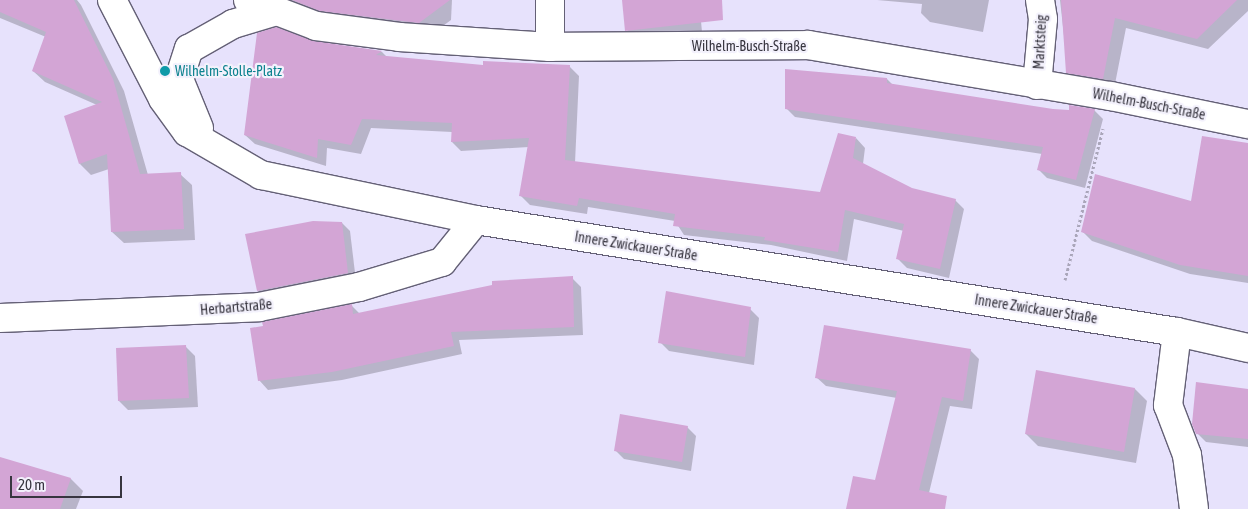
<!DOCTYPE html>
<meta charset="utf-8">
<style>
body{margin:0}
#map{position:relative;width:1248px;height:509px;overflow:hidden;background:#e7e2fc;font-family:"Asap Condensed",sans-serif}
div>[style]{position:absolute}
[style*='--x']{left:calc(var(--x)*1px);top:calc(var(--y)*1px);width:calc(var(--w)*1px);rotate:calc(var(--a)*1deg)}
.shadow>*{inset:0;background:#0003}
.building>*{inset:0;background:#d3a5d5}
.path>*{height:3px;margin-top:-1.5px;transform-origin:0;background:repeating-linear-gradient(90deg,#aaa6ba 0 2.5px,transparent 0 5px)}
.roads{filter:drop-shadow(1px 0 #646076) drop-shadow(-1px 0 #646076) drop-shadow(0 1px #646076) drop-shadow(0 -1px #646076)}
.street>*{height:28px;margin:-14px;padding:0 14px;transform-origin:14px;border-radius:14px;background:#fff}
.secondary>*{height:28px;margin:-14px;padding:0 14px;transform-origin:14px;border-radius:14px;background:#fff}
.dots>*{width:14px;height:14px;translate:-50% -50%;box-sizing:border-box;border:2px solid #f3f1fc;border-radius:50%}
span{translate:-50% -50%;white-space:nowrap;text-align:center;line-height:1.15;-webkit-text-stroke:4.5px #f3f1fc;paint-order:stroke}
.street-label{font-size:14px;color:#37353f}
.culture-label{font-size:14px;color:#0d838f}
.left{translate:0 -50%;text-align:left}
.scale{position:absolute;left:10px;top:476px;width:112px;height:22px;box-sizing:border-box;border:2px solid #37353f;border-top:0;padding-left:6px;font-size:15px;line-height:18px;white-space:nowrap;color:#37353f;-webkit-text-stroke:4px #f3f1fc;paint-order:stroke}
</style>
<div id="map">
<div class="shadow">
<i style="clip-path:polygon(0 0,77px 0,81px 5px,124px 91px,148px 175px,180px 174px,192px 185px,195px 240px,124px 243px,112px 232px,109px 169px,91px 175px,80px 164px,97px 105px,45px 82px,33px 71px,46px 37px,0 18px)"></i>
<i style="clip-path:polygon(275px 0,452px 0,451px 20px,432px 34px,333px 22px)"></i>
<i style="clip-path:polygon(623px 0,699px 0,702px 32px,636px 39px,627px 30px)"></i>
<i style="clip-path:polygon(877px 0,989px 0,983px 32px,930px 22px,921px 13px,922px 4px)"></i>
<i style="clip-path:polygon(1060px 0,1248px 0,1248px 11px,1208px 49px,1126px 28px,1114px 89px,1079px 83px,1068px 72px)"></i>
<i style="clip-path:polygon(313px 43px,382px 52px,387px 57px,484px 67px,569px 66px,579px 76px,575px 163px,821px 194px,856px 138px,865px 148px,863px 164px,912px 190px,955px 200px,964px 209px,949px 278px,907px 268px,898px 259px,904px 231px,854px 219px,847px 261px,771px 245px,684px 235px,675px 221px,588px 207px,587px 214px,530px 205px,521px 196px,529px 147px,461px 151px,452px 142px,452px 132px,371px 128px,361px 154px,327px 148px,326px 166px,255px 144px,245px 135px)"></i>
<i style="clip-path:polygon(887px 79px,893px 85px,1053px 110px,1094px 110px,1103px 119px,1085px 188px,1047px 178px,1038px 169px,1042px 154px,795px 117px,786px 108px)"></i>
<i style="clip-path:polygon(1248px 145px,1248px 283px,1190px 274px,1092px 241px,1083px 232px,1192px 203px)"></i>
<i style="clip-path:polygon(342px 223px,350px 231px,356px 281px,266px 299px,258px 291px)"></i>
<i style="clip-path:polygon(572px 278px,581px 287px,583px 335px,459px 340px,462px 354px,342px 380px,268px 390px,259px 380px,352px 306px,360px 314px)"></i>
<i style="clip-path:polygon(750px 309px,759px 318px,754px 365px,669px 351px,660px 342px)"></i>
<i style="clip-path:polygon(186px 347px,195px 356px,198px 407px,128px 410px,119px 401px)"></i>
<i style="clip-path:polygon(970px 350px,979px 359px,972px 409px,950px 406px,928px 497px,931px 509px,847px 509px,876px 482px,897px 398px,826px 386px,816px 377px)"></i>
<i style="clip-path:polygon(1037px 372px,1135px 389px,1147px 401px,1136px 463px,1038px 446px,1026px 434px)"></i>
<i style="clip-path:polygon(1248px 390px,1248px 447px,1206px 442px,1197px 433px)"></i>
<i style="clip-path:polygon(687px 427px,696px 436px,691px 471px,624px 459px,615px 450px)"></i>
<i style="clip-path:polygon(0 459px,71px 479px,83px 491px,76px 509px,0 509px)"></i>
</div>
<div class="building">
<i style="clip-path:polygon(0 0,74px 0,113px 79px,140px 174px,181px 172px,184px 229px,111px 232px,107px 154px,79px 164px,64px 116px,102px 102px,32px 71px,46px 32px,0 12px)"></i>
<i style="clip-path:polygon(292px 0,450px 0,419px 23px,320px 11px)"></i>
<i style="clip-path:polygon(622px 0,722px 0,723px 20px,625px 31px)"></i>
<i style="clip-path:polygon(1061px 0,1237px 0,1197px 39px,1115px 18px,1103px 79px,1066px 73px)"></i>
<i style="clip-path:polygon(276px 27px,314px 41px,382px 51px,376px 55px,483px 65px,483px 61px,570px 65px,565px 160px,820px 192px,838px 133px,856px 137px,853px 158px,912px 188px,956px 199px,940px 269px,896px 259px,904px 224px,845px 210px,838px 252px,764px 240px,765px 237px,673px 226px,675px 214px,579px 198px,577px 206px,519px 196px,529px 138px,451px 142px,452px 123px,362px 119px,351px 145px,318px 139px,317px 158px,244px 135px,257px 33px)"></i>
<i style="clip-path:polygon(785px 69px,887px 78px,887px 83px,1053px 109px,1069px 110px,1069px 105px,1095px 109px,1076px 180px,1037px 170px,1043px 147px,785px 109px)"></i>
<i style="clip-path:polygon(1202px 136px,1248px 143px,1248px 276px,1180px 265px,1081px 232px,1095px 174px,1191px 201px)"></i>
<i style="clip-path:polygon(313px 221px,342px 222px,348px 273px,257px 291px,245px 234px)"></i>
<i style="clip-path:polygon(573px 276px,574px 327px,451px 332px,454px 346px,332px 372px,258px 381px,250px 328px,263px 326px,262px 322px,352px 304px,353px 314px,492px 285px,492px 281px)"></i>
<i style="clip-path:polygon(666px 291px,751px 307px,745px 357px,658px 343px)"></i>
<i style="clip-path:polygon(824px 325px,971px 349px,963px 401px,942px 397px,919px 490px,947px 496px,945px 509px,846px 509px,853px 476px,875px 480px,897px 391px,815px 378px)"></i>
<i style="clip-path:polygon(186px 345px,189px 398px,118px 401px,116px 348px)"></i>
<i style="clip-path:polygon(1036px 370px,1135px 388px,1124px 452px,1025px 434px)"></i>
<i style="clip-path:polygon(1196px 382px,1248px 389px,1248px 439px,1196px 434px,1192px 424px)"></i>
<i style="clip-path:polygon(620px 414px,688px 426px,682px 462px,614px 451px)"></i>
<i style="clip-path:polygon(0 457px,71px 478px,60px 509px,0 509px)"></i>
</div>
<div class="path">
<i style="--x:1065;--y:280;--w:156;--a:-75.9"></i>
</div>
<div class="roads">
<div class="street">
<i style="--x:550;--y:0;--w:47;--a:90"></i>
<i style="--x:1037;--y:85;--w:66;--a:-84.8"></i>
<i style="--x:1043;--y:19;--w:19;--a:-99"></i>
<i style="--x:0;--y:318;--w:259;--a:-2.4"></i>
<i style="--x:259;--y:307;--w:102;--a:-11.3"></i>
<i style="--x:359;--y:287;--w:87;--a:-16.8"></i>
<i style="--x:442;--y:262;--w:54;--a:-51"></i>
<i style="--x:1177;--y:332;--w:74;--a:97"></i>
<i style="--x:1168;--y:405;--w:53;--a:69.2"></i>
<i style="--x:1187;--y:455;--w:54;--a:82.6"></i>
</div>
<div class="secondary">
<i style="--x:112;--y:0;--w:111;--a:62.7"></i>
<i style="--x:163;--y:99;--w:41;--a:54"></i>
<i style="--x:187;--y:132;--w:86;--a:30.2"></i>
<i style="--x:261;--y:175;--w:220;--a:11.8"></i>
<i style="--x:476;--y:220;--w:710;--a:9.08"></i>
<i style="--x:1177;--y:332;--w:73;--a:12.7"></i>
<i style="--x:248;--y:0;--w:73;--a:20.9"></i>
<i style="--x:316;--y:26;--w:84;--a:7.5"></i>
<i style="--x:399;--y:37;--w:151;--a:3.8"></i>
<i style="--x:550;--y:47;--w:258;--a:-0.4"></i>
<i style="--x:808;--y:45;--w:307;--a:9.6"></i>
<i style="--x:1111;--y:96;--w:140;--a:11.6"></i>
<i style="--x:199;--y:128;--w:53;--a:-112.2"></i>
<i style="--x:179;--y:79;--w:32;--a:-72"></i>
<i style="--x:189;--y:49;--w:51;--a:-29.6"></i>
<i style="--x:233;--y:24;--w:45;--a:-16.8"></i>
</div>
</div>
<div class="dots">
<i style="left:165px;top:71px;background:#0f9aa8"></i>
</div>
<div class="street-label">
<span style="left:1040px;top:42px;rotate:-87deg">Marktsteig</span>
<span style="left:749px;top:46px">Wilhelm-Busch-Straße</span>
<span style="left:1149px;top:104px;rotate:11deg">Wilhelm-Busch-Straße</span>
<span style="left:636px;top:246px;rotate:9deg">Innere Zwickauer Straße</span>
<span style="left:236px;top:307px;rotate:-5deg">Herbartstraße</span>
<span style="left:1036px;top:309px;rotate:9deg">Innere Zwickauer Straße</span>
</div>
<div class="culture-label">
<span class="left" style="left:175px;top:71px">Wilhelm-Stolle-Platz</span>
</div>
<div class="scale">20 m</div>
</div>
